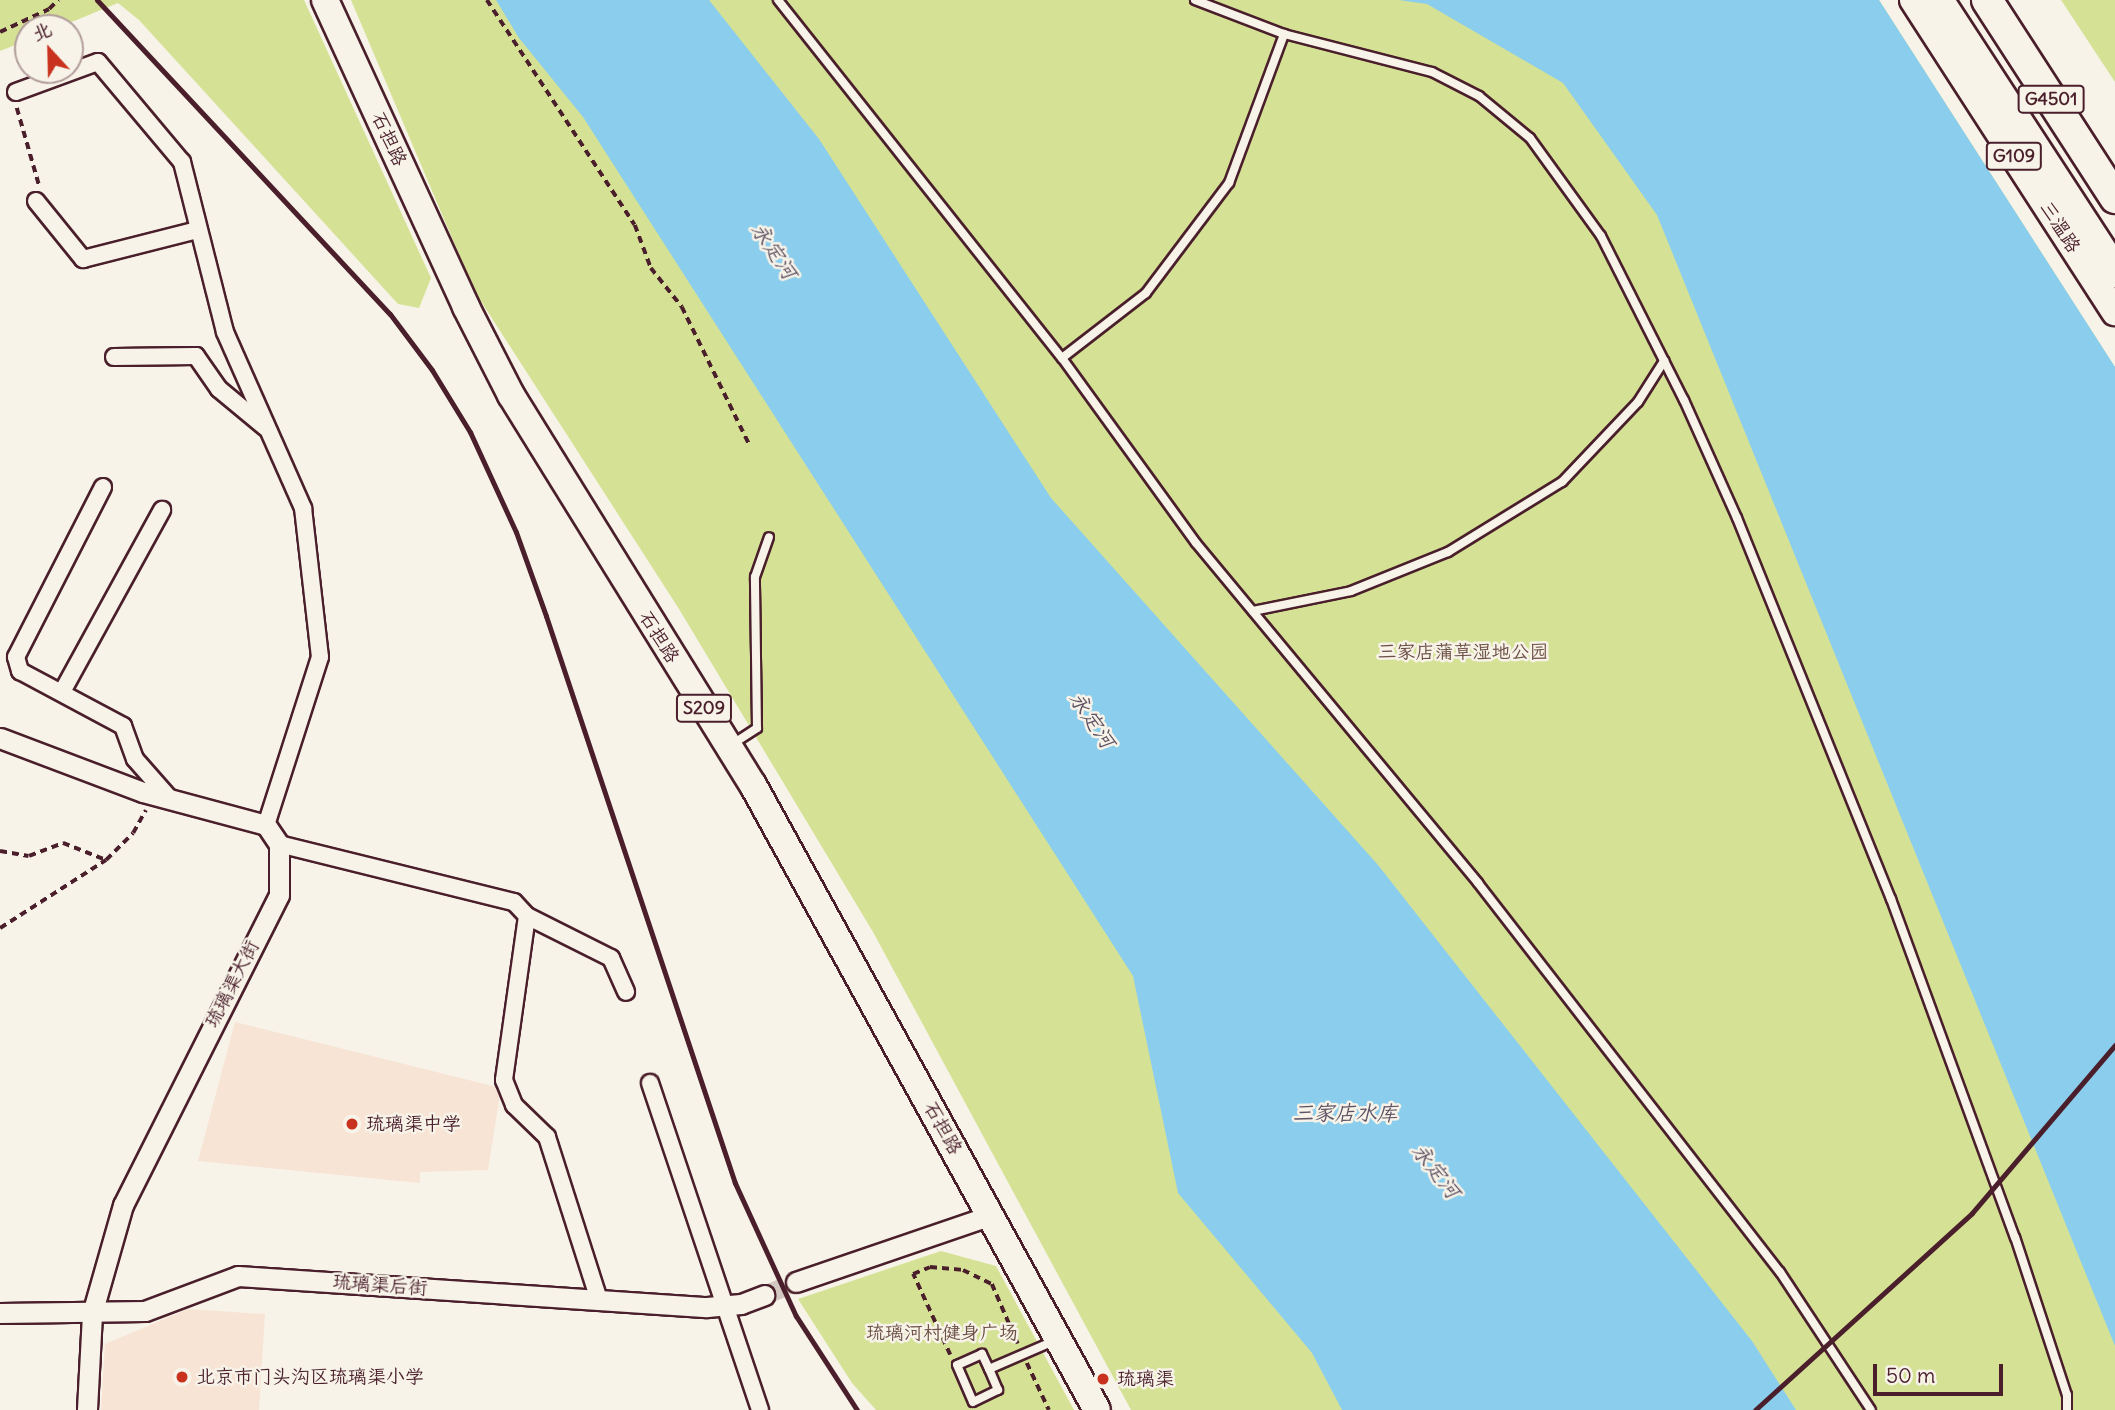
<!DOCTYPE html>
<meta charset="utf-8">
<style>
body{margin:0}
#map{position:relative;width:2115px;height:1410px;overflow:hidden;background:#f7f3e8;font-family:Delius,"LXGW WenKai TC",sans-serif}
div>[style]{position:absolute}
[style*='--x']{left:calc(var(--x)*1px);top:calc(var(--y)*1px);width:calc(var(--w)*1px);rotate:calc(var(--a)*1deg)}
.built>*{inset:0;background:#f7e4d5}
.green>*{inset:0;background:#d5e295}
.water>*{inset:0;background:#8bcdec}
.tertiary-tunnel>*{height:19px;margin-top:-9.5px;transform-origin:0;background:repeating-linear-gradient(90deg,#d4c9c2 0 19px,transparent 0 29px)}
.path>*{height:3.5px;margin-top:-1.75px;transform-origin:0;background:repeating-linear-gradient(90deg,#4a1f2b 0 7px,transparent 0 12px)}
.roads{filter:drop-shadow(2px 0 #4a1f2b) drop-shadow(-2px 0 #4a1f2b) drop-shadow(0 2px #4a1f2b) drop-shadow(0 -2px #4a1f2b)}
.service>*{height:8px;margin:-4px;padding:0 4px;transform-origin:4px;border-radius:4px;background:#f7f3e8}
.minor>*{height:16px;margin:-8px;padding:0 8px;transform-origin:8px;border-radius:8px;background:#f7f3e8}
.tertiary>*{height:19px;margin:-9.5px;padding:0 9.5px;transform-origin:9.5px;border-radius:9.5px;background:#f7f3e8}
.primary>*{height:26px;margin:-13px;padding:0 13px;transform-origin:13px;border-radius:13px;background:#f7f3e8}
.trunk>*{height:26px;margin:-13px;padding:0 13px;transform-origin:13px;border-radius:13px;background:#f7f3e8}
.motorway>*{height:30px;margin:-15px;padding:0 15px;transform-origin:15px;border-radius:15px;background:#f7f3e8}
.rail>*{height:5px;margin:-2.5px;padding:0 2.5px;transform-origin:2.5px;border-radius:2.5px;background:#4a1f2b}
.dots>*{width:19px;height:19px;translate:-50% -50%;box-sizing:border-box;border:4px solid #f7f3e8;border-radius:50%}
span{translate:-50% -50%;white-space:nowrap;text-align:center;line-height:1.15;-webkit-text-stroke:5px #f7f3e8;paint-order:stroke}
.shield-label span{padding:2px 5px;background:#f7f3e8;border:2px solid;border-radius:5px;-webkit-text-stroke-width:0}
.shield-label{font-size:18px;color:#4a1f2b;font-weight:700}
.street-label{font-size:19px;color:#4a1f2b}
.park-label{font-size:19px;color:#6d5046}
.poi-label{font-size:19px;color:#4a1f2b}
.left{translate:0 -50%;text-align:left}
.water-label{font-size:21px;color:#5e5365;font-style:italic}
.north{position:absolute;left:14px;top:14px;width:70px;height:70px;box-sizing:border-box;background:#f7f3e8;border:2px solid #b29e9c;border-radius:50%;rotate:338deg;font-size:19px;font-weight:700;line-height:28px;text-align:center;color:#4a1f2b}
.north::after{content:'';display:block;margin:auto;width:24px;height:32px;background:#c8321e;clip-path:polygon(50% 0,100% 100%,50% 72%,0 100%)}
.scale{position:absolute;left:1873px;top:1364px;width:130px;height:32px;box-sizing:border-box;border:4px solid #4a1f2b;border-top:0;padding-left:9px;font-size:21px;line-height:24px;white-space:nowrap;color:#4a1f2b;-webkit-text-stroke:5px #f7f3e8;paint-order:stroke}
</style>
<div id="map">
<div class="built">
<i style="clip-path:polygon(235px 1022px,501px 1088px,488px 1170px,420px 1172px,420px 1183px,198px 1161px)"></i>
<i style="clip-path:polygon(188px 1309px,265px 1314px,259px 1410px,101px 1410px,105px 1344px)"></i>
</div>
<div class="green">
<i style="clip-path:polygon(0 0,304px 0,431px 278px,419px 308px,398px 304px,139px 20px,118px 3px,57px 28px,28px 28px,28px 40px,0 51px)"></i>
<i style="clip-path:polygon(351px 0,1879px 0,2115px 367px,2115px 1410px,1131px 1410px,873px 932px,679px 609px,475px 292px)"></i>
<i style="clip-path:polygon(2061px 0,2115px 0,2115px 82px)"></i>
<i style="clip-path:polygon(941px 1251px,996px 1266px,1074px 1410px,876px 1410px,852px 1383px,798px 1299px)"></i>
</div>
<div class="water">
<i style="clip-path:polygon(496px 0,709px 0,819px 139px,1051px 498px,1378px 865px,1752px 1341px,1796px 1410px,1342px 1410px,1312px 1353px,1178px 1193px,1133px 976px,583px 117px,519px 38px)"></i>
<i style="clip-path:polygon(1399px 0,1879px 0,2115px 367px,2115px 1346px,1657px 215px,1563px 83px,1427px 4px)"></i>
</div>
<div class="tertiary-tunnel">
<i style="--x:764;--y:1295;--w:35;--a:-22"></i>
</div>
<div class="path">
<i style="--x:487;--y:0;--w:269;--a:56.7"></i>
<i style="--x:635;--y:225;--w:46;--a:69.6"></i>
<i style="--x:651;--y:268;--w:50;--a:51.5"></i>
<i style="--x:682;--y:307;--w:155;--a:63.9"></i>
<i style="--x:0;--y:32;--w:54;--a:-25.1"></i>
<i style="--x:49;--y:9;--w:13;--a:-45"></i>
<i style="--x:17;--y:108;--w:83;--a:74"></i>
<i style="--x:0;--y:851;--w:29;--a:10"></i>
<i style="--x:29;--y:856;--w:36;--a:-21"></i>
<i style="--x:63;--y:843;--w:46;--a:21.6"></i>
<i style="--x:0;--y:928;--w:126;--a:-32.7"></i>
<i style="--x:106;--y:860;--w:38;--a:-45"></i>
<i style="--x:133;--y:833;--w:26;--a:-61"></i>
<i style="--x:950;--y:1355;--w:89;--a:-114.6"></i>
<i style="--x:913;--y:1274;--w:18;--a:-22"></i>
<i style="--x:930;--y:1267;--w:33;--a:5"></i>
<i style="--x:963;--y:1270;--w:32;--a:26"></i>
<i style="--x:992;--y:1284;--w:65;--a:66.6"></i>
<i style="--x:1027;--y:1363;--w:52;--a:64.9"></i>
</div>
<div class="roads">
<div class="service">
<i style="--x:778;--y:0;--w:457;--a:51.6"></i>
<i style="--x:1062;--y:358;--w:228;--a:54.1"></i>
<i style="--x:1196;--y:543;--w:442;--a:50.3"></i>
<i style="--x:1478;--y:883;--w:492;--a:52.2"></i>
<i style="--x:1780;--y:1272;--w:165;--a:56.6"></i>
<i style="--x:1195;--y:0;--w:95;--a:20.9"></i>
<i style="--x:1284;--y:34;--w:153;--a:14.4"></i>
<i style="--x:1432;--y:72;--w:53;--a:27.1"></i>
<i style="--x:1479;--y:96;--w:66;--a:39.5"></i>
<i style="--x:1530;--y:138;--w:121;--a:54.1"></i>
<i style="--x:1601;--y:236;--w:184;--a:63.2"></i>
<i style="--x:1684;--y:400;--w:129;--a:65.8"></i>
<i style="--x:1737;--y:518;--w:411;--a:68"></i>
<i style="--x:1891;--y:899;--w:360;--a:69.9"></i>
<i style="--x:2015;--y:1237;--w:166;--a:71.8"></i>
<i style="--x:2067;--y:1395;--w:15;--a:90"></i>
<i style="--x:1062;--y:358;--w:106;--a:-37.7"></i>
<i style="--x:1146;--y:293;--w:138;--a:-53"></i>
<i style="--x:1229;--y:183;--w:159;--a:-69.7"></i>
<i style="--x:1253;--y:611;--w:100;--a:-11.5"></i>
<i style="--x:1351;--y:591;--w:105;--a:-21.9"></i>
<i style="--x:1448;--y:552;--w:134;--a:-31.6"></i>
<i style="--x:1562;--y:482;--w:110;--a:-46.5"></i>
<i style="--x:1638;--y:402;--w:49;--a:-57.6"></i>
<i style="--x:731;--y:745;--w:31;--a:-33"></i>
<i style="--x:757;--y:728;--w:151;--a:-90.8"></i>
<i style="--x:755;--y:577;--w:42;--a:-70.7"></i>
<i style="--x:989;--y:1369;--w:17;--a:-115"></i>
<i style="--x:982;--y:1354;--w:27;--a:156"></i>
<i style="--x:957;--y:1365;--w:40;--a:66.6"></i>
<i style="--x:973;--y:1402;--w:28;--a:-26"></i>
<i style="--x:998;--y:1390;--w:23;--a:-113"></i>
<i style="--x:989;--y:1369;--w:71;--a:-23.3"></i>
</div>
<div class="minor">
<i style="--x:16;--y:92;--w:87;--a:-20.1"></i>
<i style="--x:98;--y:62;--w:131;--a:50"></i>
<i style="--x:182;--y:162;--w:175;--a:75.8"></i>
<i style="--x:225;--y:332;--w:193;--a:66.1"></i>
<i style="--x:303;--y:508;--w:150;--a:83.5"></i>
<i style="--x:320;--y:657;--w:176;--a:107.8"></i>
<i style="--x:36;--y:201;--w:75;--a:51"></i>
<i style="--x:83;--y:259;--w:119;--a:-14.2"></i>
<i style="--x:114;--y:357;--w:82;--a:-0.7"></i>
<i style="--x:196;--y:356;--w:40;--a:55.1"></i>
<i style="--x:219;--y:389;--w:60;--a:39.6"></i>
<i style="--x:103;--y:487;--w:191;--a:117.1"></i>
<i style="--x:16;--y:657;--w:15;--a:74"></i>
<i style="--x:20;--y:671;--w:117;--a:28.1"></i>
<i style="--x:123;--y:726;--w:35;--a:70"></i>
<i style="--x:135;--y:759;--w:55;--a:48.7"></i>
<i style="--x:62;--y:692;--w:208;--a:-61.2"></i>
<i style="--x:279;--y:844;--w:242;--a:13.9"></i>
<i style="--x:514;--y:902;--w:19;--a:47"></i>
<i style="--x:527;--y:916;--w:166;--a:98"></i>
<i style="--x:504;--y:1080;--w:27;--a:68"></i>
<i style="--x:514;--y:1105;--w:46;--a:44.1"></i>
<i style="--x:547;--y:1137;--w:171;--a:72.3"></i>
<i style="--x:527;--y:916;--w:94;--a:26.6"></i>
<i style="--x:611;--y:958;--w:37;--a:66"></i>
<i style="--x:650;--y:1083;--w:345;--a:71.4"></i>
</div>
<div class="tertiary">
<i style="--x:0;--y:738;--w:153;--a:20.7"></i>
<i style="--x:143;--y:792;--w:127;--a:15"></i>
<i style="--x:266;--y:825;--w:23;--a:56"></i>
<i style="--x:279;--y:844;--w:51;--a:90"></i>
<i style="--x:279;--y:895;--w:347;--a:116.7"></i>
<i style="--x:123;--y:1205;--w:113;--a:105.9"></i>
<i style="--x:92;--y:1314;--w:96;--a:93"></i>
<i style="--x:796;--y:1282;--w:207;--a:-18.9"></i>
<i style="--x:0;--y:1313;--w:145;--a:-0.8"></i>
<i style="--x:145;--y:1311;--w:99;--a:-20.6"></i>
<i style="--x:238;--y:1276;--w:470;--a:3.8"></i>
<i style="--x:707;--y:1307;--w:34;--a:-5"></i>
<i style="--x:741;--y:1304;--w:25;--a:-21"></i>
</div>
<div class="primary">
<i style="--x:325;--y:0;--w:338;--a:65.3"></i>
<i style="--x:466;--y:307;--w:99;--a:62.9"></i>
<i style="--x:511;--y:395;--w:459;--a:58.2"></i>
<i style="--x:753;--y:785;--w:713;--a:61.17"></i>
</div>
<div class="trunk">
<i style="--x:1913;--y:0;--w:372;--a:57.1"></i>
</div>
<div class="motorway">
<i style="--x:1938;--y:0;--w:325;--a:56.9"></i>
<i style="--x:1987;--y:0;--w:236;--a:57.1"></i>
</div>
</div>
<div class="rail">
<i style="--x:97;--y:0;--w:429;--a:47"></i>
<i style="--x:390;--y:314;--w:70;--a:53.1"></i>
<i style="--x:432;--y:370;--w:73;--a:58.5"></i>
<i style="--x:470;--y:432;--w:110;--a:65.3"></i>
<i style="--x:516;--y:532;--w:89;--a:70.3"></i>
<i style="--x:546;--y:616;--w:598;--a:71.57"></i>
<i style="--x:735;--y:1183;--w:146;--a:65.4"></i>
<i style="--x:796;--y:1316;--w:112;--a:57"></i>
<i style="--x:1755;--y:1410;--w:293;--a:-42.2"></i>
<i style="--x:1972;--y:1213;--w:221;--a:-49.6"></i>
</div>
<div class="dots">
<i style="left:352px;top:1124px;background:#c8321e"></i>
<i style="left:182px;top:1377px;background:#c8321e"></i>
<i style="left:1103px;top:1379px;background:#c8321e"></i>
</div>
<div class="shield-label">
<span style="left:2051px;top:99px">G4501</span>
<span style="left:2014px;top:156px">G109</span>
<span style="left:704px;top:708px">S209</span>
</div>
<div class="street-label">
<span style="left:389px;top:139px;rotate:65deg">石担路</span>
<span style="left:2060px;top:227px;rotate:57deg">三温路</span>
<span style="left:659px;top:637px;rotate:58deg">石担路</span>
<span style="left:232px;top:984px;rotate:-63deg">琉璃渠大街</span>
<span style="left:943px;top:1128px;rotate:61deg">石担路</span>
<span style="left:380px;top:1285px;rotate:4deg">琉璃渠后街</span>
</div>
<div class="park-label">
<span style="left:1463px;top:652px">三家店蒲草湿地公园</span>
<span style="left:942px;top:1333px">琉璃河村健身广场</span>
</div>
<div class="poi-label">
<span class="left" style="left:366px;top:1124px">琉璃渠中学</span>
<span class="left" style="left:196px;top:1377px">北京市门头沟区琉璃渠小学</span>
<span class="left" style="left:1117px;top:1379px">琉璃渠</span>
</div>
<div class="water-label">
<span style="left:774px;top:251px;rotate:56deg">永定河</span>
<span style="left:1092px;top:720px;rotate:56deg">永定河</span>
<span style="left:1345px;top:1113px">三家店水库</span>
<span style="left:1436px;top:1171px;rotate:52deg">永定河</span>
</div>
<div class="north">北</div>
<div class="scale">50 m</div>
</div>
